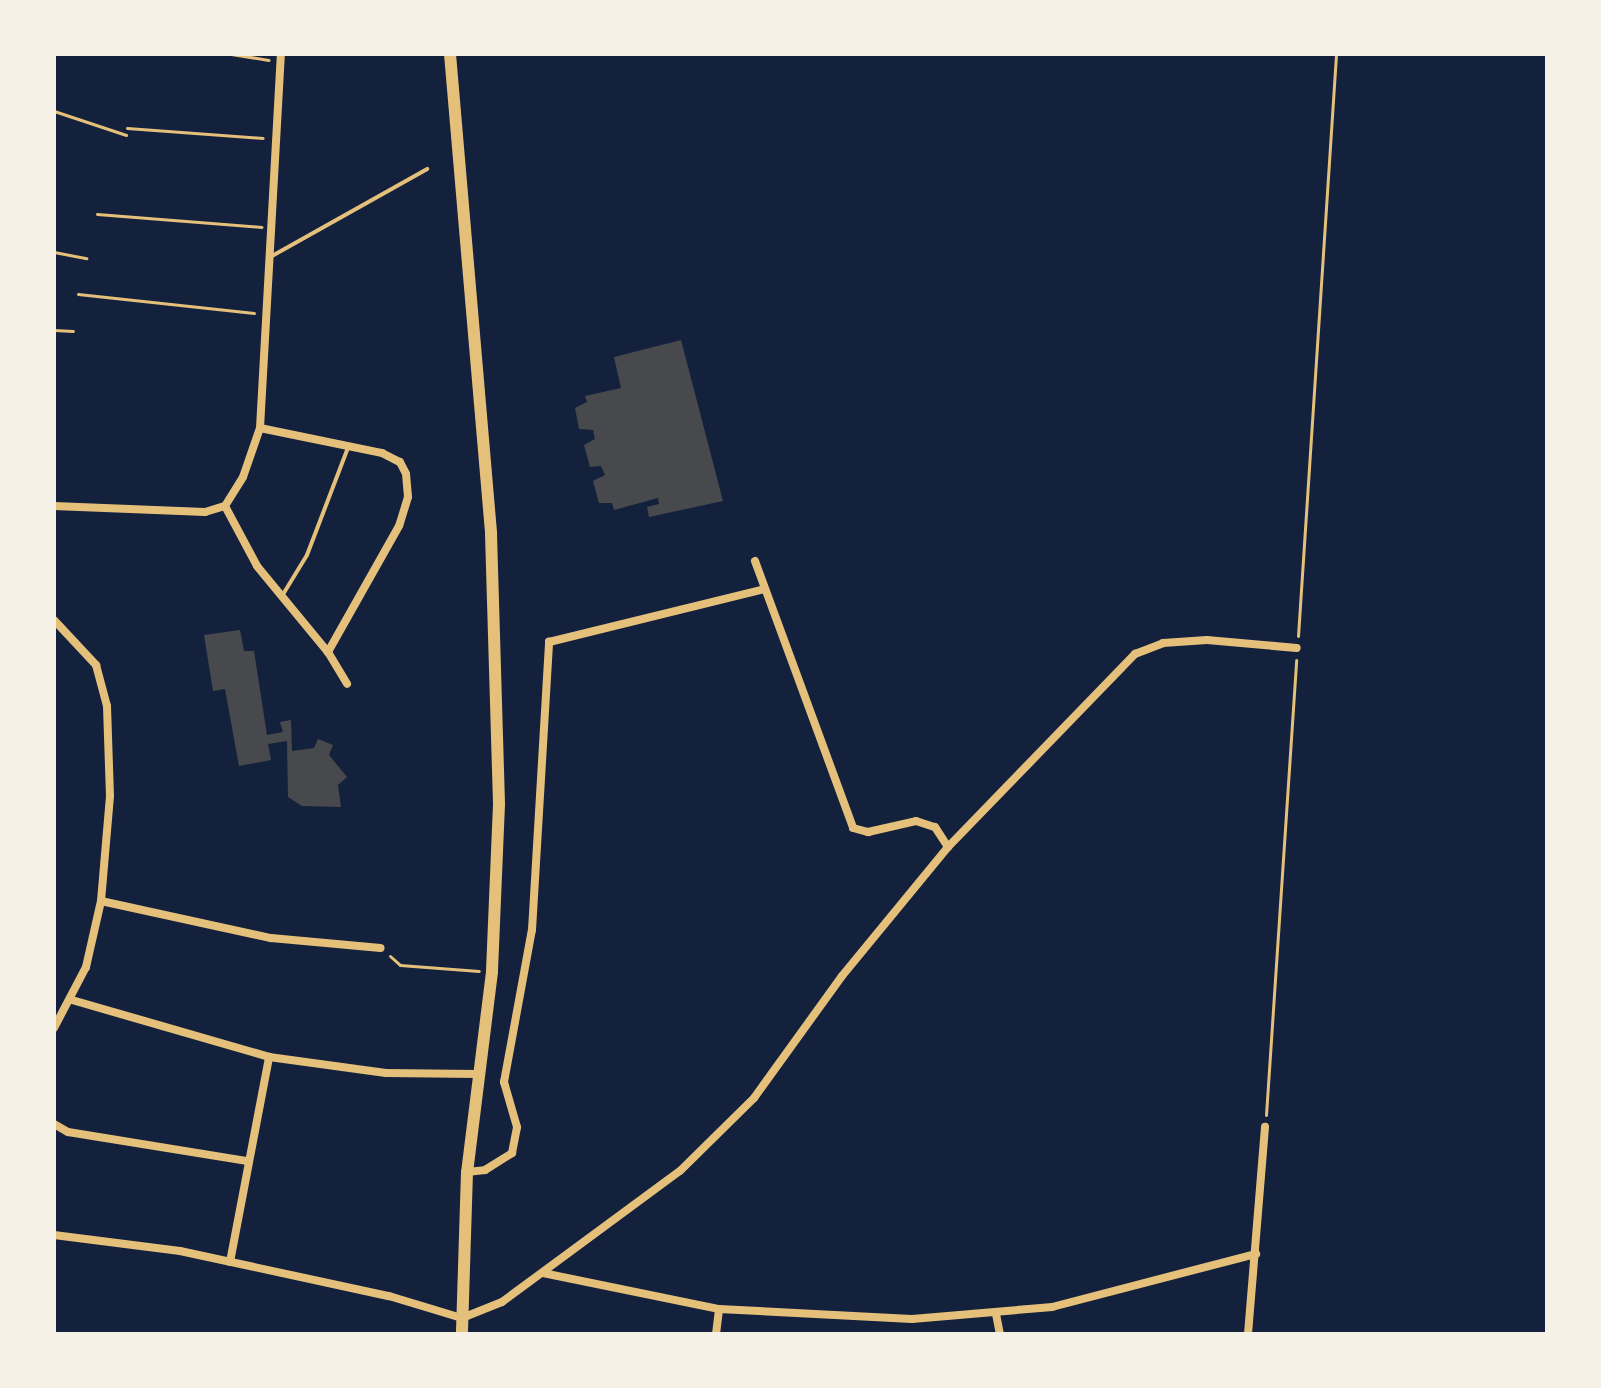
<!DOCTYPE html>
<style>
body{margin:0}
#map{position:relative;width:1601px;height:1388px;overflow:hidden;background:#14213d;font-family:"PT Sans Narrow",sans-serif}
div>[style]{position:absolute}
[style*='--x']{left:calc(var(--x)*1px);top:calc(var(--y)*1px);width:calc(var(--w)*1px);rotate:calc(var(--a)*1deg)}
.building>*{inset:0;background:#48494c}
.path>*{height:3px;margin:-1.5px;padding:0 1.5px;transform-origin:1.5px;border-radius:1.5px;background:#e5c07b}
.service>*{height:4px;margin:-2px;padding:0 2px;transform-origin:2px;border-radius:2px;background:#e5c07b}
.minor>*{height:8px;margin:-4px;padding:0 4px;transform-origin:4px;border-radius:4px;background:#e5c07b}
.secondary>*{height:12px;margin:-6px;padding:0 6px;transform-origin:6px;border-radius:6px;background:#e5c07b}
span{translate:-50% -50%;white-space:nowrap;text-align:center;line-height:1.15;-webkit-text-stroke:8px #f6f1e7;paint-order:stroke}
.frame{position:absolute;inset:0;border:56px solid #f6f1e7;pointer-events:none}
</style>
<div id="map">
<div class="building">
<i style="clip-path:polygon(681px 340px,723px 501px,649px 517px,647px 507px,659px 504px,658px 498px,614px 510px,612px 503px,599px 503px,593px 481px,605px 475px,601px 466px,590px 467px,584px 445px,595px 439px,593px 430px,579px 429px,575px 408px,587px 402px,585px 396px,621px 388px,614px 357px)"></i>
<i style="clip-path:polygon(240px 630px,244px 651px,254px 651px,267px 735px,283px 732px,280px 722px,291px 720px,292px 751px,314px 748px,318px 739px,333px 745px,329px 755px,347px 777px,338px 785px,341px 807px,302px 806px,288px 797px,287px 741px,268px 744px,271px 760px,239px 766px,225px 689px,213px 691px,204px 635px)"></i>
</div>
<div class="path">
<i style="--x:231;--y:54;--w:38;--a:9"></i>
<i style="--x:54;--y:111;--w:76;--a:18.4"></i>
<i style="--x:127;--y:128;--w:136;--a:4.2"></i>
<i style="--x:97;--y:214;--w:165;--a:4.5"></i>
<i style="--x:54;--y:252;--w:33;--a:11"></i>
<i style="--x:78;--y:294;--w:177;--a:6.2"></i>
<i style="--x:54;--y:330;--w:19;--a:3"></i>
<i style="--x:1298;--y:636;--w:583;--a:-86.26"></i>
<i style="--x:390;--y:956;--w:13;--a:42"></i>
<i style="--x:400;--y:965;--w:79;--a:4.3"></i>
<i style="--x:1266;--y:1115;--w:456;--a:-86.2"></i>
</div>
<div class="service">
<i style="--x:272;--y:256;--w:178;--a:-29.3"></i>
<i style="--x:282;--y:596;--w:48;--a:-58.6"></i>
<i style="--x:307;--y:555;--w:118;--a:-69.1"></i>
</div>
<div class="minor">
<i style="--x:260;--y:428;--w:125;--a:11.6"></i>
<i style="--x:382;--y:453;--w:20;--a:27"></i>
<i style="--x:400;--y:462;--w:13;--a:63"></i>
<i style="--x:406;--y:474;--w:23;--a:85"></i>
<i style="--x:408;--y:497;--w:30;--a:107"></i>
<i style="--x:399;--y:526;--w:145;--a:119.4"></i>
<i style="--x:54;--y:506;--w:151;--a:2.3"></i>
<i style="--x:205;--y:512;--w:21;--a:-17"></i>
<i style="--x:225;--y:506;--w:34;--a:-58"></i>
<i style="--x:243;--y:477;--w:52;--a:-70.9"></i>
<i style="--x:260;--y:428;--w:375;--a:-86.8"></i>
<i style="--x:225;--y:506;--w:68;--a:61.9"></i>
<i style="--x:257;--y:566;--w:112;--a:50.5"></i>
<i style="--x:328;--y:652;--w:37;--a:59"></i>
<i style="--x:755;--y:561;--w:284;--a:69.8"></i>
<i style="--x:853;--y:828;--w:16;--a:15"></i>
<i style="--x:868;--y:832;--w:49;--a:-12.9"></i>
<i style="--x:916;--y:821;--w:20;--a:18"></i>
<i style="--x:935;--y:827;--w:24;--a:57"></i>
<i style="--x:54;--y:620;--w:62;--a:47"></i>
<i style="--x:96;--y:665;--w:42;--a:75"></i>
<i style="--x:107;--y:706;--w:90;--a:88.1"></i>
<i style="--x:110;--y:796;--w:105;--a:94.9"></i>
<i style="--x:101;--y:901;--w:68;--a:102.8"></i>
<i style="--x:86;--y:967;--w:69;--a:117.7"></i>
<i style="--x:101;--y:901;--w:174;--a:12.3"></i>
<i style="--x:271;--y:938;--w:110;--a:5.2"></i>
<i style="--x:72;--y:1000;--w:205;--a:16.1"></i>
<i style="--x:269;--y:1057;--w:118;--a:7.8"></i>
<i style="--x:386;--y:1073;--w:92;--a:0.6"></i>
<i style="--x:54;--y:1124;--w:16;--a:30"></i>
<i style="--x:68;--y:1132;--w:182;--a:9.2"></i>
<i style="--x:467;--y:1172;--w:18;--a:-6"></i>
<i style="--x:485;--y:1170;--w:32;--a:-32"></i>
<i style="--x:512;--y:1153;--w:26;--a:-79"></i>
<i style="--x:517;--y:1127;--w:47;--a:-106.1"></i>
<i style="--x:504;--y:1082;--w:155;--a:-79.6"></i>
<i style="--x:532;--y:930;--w:289;--a:-86.6"></i>
<i style="--x:549;--y:642;--w:222;--a:-13.8"></i>
<i style="--x:54;--y:1235;--w:127;--a:7.2"></i>
<i style="--x:180;--y:1251;--w:214;--a:12.2"></i>
<i style="--x:389;--y:1296;--w:76;--a:16.8"></i>
<i style="--x:462;--y:1318;--w:43;--a:-21.8"></i>
<i style="--x:502;--y:1302;--w:221;--a:-36.4"></i>
<i style="--x:680;--y:1171;--w:104;--a:-44.6"></i>
<i style="--x:754;--y:1098;--w:150;--a:-54.2"></i>
<i style="--x:842;--y:976;--w:167;--a:-50.6"></i>
<i style="--x:948;--y:847;--w:269;--a:-45.9"></i>
<i style="--x:1135;--y:654;--w:30;--a:-21"></i>
<i style="--x:1163;--y:643;--w:44;--a:-3.9"></i>
<i style="--x:1207;--y:640;--w:90;--a:5.1"></i>
<i style="--x:230;--y:1262;--w:209;--a:-79.2"></i>
<i style="--x:543;--y:1273;--w:180;--a:11.6"></i>
<i style="--x:719;--y:1309;--w:193;--a:3"></i>
<i style="--x:912;--y:1319;--w:141;--a:-4.9"></i>
<i style="--x:1052;--y:1307;--w:211;--a:-14.6"></i>
<i style="--x:996;--y:1314;--w:20;--a:79"></i>
<i style="--x:716;--y:1334;--w:25;--a:-83"></i>
<i style="--x:1248;--y:1334;--w:208;--a:-85.3"></i>
</div>
<div class="secondary">
<i style="--x:450;--y:54;--w:482;--a:85.1"></i>
<i style="--x:491;--y:534;--w:270;--a:88.3"></i>
<i style="--x:499;--y:804;--w:168;--a:92.4"></i>
<i style="--x:492;--y:972;--w:202;--a:97.1"></i>
<i style="--x:467;--y:1172;--w:162;--a:91.8"></i>
</div>
<div class="frame"></div>
</div>
